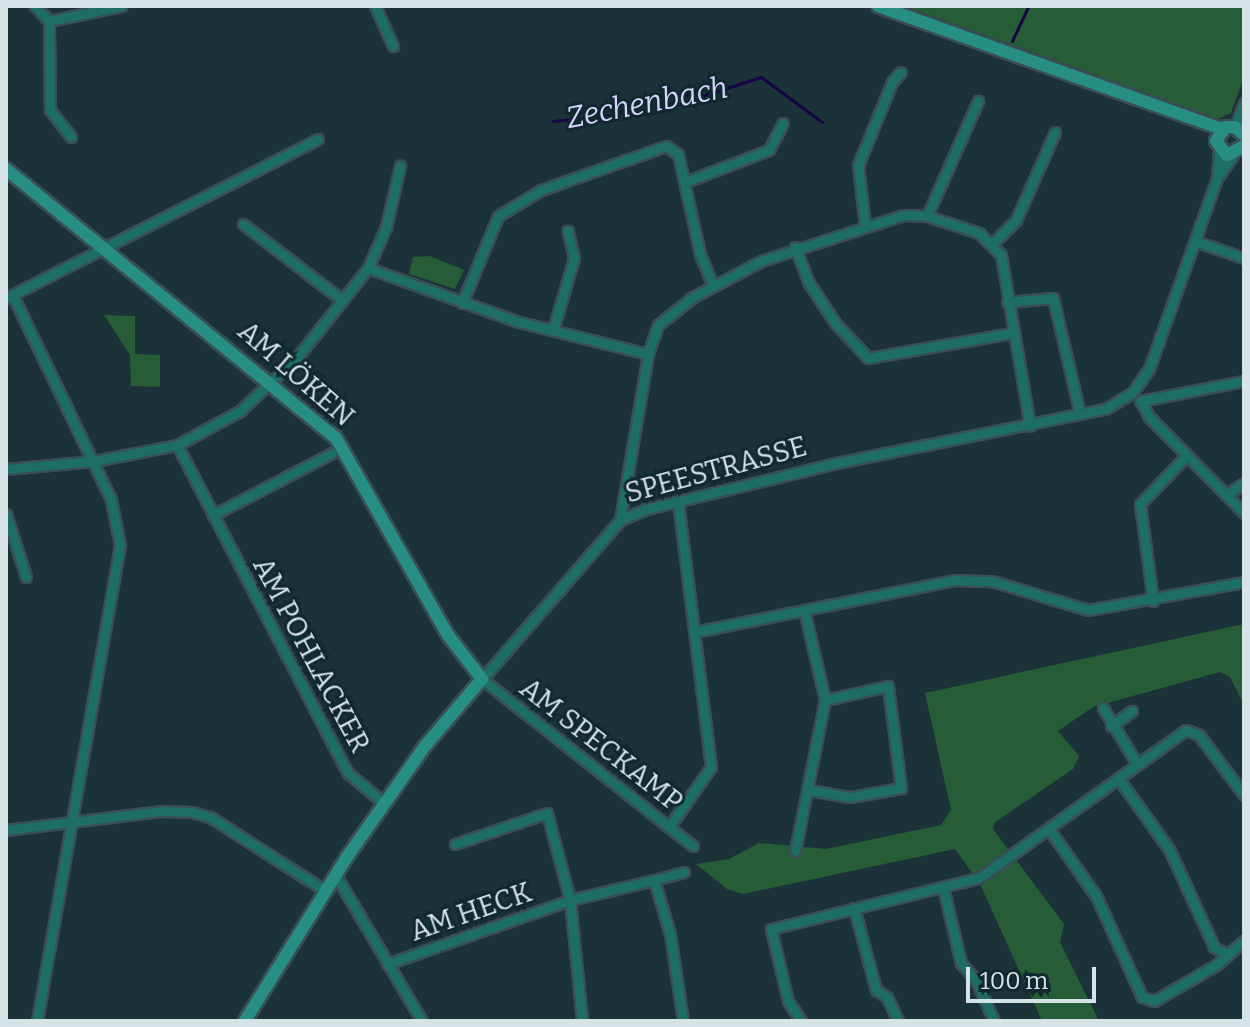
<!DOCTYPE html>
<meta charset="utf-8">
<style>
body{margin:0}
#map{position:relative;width:1250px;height:1027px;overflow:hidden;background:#1b3239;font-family:Bitter,serif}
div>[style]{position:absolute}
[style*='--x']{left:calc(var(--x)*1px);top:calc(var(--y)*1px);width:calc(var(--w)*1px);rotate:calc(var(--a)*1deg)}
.green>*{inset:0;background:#265c36}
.stream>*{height:3px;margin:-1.5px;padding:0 1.5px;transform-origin:1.5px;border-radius:1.5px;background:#180346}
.roads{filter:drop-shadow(2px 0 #394e55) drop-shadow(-2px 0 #394e55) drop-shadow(0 2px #394e55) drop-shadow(0 -2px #394e55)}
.street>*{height:9px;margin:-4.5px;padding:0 4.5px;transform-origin:4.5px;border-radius:4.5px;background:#1d6f66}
.secondary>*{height:12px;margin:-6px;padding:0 6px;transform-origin:6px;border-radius:6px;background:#278e84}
span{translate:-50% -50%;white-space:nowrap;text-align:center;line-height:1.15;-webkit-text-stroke:6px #11282e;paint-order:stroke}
.street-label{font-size:28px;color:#d6e3e7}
.water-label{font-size:30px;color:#d6d4fd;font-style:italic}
.frame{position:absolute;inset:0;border:8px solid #d6e3e7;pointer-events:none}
.scale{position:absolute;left:966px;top:967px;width:130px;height:36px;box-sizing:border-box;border:4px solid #d6e3e7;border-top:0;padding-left:10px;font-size:24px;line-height:28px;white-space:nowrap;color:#d6e3e7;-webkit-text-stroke:6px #11282e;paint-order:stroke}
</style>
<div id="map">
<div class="green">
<i style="clip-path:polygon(904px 6px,1244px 6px,1244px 77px,1231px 113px,1218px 119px)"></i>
<i style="clip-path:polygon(430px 256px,464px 270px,455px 289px,409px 274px,413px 257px)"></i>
<i style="clip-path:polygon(104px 315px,135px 316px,135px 354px,160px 355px,160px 387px,131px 386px,130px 355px)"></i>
<i style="clip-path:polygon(1244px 624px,1244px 705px,1230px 677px,1220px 672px,1093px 707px,1058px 731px,1079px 756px,1073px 769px,994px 823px,993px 829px,1064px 924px,1060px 942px,1099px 1021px,1042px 1021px,980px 884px,955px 849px,743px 894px,727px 889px,696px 864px,729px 859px,759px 843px,826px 849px,941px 825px,951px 810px,925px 693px)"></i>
</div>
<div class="stream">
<i style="--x:1012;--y:41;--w:38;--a:-65"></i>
<i style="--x:553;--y:121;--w:59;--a:-5.8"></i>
<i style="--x:612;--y:115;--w:61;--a:-22"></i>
<i style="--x:669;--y:92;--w:30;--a:9"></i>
<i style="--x:699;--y:97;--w:65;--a:-17.9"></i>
<i style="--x:761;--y:77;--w:76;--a:36.4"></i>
</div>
<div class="roads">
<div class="street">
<i style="--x:35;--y:6;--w:21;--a:47"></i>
<i style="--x:49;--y:21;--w:74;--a:-11.8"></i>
<i style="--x:375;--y:6;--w:44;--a:65.8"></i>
<i style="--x:49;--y:21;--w:89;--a:89.4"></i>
<i style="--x:50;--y:110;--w:34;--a:52"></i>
<i style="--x:1235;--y:127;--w:26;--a:-69"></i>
<i style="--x:1217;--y:178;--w:28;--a:-86"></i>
<i style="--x:685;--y:182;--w:90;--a:-20.9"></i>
<i style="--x:769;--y:150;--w:30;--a:-63"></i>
<i style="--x:927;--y:216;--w:126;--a:-66.1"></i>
<i style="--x:243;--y:224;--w:125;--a:37.5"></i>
<i style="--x:865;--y:226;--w:61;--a:-96.5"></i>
<i style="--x:858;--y:165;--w:90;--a:-67.7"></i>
<i style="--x:892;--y:82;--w:13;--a:-48"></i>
<i style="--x:1195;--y:241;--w:52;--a:19.1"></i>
<i style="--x:992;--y:244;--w:34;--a:-45"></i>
<i style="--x:1016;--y:220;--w:96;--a:-66.1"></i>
<i style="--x:795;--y:247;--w:39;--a:69"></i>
<i style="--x:809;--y:283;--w:49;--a:56.6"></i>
<i style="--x:836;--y:324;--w:47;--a:46.7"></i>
<i style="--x:868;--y:358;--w:145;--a:-9.9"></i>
<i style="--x:368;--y:268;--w:160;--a:19.7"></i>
<i style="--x:519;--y:322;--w:133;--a:13.9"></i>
<i style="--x:13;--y:296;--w:226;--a:64.3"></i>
<i style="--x:111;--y:500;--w:46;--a:78.7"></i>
<i style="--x:120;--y:545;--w:483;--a:99.9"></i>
<i style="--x:6;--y:298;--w:350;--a:-27"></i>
<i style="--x:1007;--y:302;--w:46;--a:-5"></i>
<i style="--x:1053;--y:298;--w:119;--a:76.9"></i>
<i style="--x:462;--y:303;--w:94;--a:-67.5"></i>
<i style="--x:498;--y:216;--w:50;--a:-31.2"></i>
<i style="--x:541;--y:190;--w:133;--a:-19.4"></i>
<i style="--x:666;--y:146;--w:14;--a:34"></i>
<i style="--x:678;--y:154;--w:102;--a:77.6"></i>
<i style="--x:700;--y:254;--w:35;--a:68"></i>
<i style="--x:553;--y:330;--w:75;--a:-73.7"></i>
<i style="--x:574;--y:258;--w:28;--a:-103"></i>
<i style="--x:1140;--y:401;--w:106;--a:-10.9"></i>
<i style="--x:1142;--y:403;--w:16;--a:63"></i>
<i style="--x:1149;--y:417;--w:135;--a:45.3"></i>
<i style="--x:177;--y:445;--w:370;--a:62.5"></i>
<i style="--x:348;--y:773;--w:47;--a:39.8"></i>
<i style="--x:6;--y:469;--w:88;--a:-5.2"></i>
<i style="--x:94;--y:461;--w:85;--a:-10.9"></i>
<i style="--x:177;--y:445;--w:72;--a:-28.4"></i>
<i style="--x:240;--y:411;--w:81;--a:-43.5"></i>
<i style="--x:299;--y:355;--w:111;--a:-51.6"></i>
<i style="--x:368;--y:268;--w:45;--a:-66.3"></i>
<i style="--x:386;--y:227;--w:63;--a:-77.1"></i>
<i style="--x:1226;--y:495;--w:22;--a:-34"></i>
<i style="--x:6;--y:514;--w:66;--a:72.4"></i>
<i style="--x:213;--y:515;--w:134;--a:-27.5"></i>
<i style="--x:620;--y:520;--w:168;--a:-80.4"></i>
<i style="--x:648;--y:354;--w:31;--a:-71"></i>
<i style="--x:658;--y:325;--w:45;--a:-38.7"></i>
<i style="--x:693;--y:297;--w:77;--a:-27.9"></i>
<i style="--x:761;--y:261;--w:149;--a:-17.9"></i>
<i style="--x:903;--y:215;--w:24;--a:2"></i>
<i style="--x:927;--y:216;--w:55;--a:18.1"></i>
<i style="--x:979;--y:233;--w:31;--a:45"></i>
<i style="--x:1001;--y:255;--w:173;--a:80.4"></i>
<i style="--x:1153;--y:601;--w:98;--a:-97.6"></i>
<i style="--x:1140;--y:504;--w:68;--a:-46.2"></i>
<i style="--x:694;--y:632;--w:265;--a:-11.3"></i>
<i style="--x:954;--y:580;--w:38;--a:2"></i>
<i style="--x:992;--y:581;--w:100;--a:16.8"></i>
<i style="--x:1088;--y:610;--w:158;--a:-10.2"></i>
<i style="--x:1103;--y:708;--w:66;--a:58.7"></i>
<i style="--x:1111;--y:726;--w:26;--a:-36"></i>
<i style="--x:1118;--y:778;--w:87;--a:54.3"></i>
<i style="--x:1169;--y:849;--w:108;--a:65.3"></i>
<i style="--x:1214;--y:947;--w:12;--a:31"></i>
<i style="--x:809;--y:790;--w:42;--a:9.7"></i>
<i style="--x:850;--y:797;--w:52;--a:-10"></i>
<i style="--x:901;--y:788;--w:103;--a:-97.3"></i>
<i style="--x:888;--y:686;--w:65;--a:167.5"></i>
<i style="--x:669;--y:827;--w:73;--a:-55"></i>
<i style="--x:711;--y:767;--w:267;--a:-97.1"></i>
<i style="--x:1049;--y:829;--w:82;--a:55"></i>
<i style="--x:1096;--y:896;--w:111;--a:65.5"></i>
<i style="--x:1142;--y:997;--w:13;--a:18"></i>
<i style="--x:1154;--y:1001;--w:72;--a:-30.1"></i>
<i style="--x:1216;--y:965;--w:37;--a:-41"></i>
<i style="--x:6;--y:830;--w:155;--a:-7"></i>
<i style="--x:160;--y:811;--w:32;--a:2"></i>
<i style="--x:192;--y:812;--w:19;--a:16"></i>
<i style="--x:210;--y:817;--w:135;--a:32.6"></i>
<i style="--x:455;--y:844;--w:97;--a:-18.6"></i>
<i style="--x:547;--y:813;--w:90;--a:75.2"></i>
<i style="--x:570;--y:900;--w:122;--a:84.3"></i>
<i style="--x:693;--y:846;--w:269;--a:-141.6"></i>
<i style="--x:482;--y:679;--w:211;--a:-49"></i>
<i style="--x:620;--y:520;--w:28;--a:-23"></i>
<i style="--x:646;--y:509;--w:195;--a:-13.6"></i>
<i style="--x:836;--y:463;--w:274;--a:-11.4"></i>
<i style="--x:1105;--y:409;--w:31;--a:-31"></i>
<i style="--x:1132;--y:393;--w:29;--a:-55"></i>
<i style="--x:1149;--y:369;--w:203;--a:-70.4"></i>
<i style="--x:1217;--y:178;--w:28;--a:-55"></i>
<i style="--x:795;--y:851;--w:154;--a:-78.8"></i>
<i style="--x:825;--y:700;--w:92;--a:-103.1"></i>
<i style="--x:335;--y:874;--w:171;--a:59.4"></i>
<i style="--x:943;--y:887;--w:78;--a:76.7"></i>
<i style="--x:961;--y:963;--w:23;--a:49"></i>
<i style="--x:976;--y:980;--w:45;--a:66.3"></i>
<i style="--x:854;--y:908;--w:85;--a:75"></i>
<i style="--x:876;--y:990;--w:13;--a:32"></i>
<i style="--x:887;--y:997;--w:26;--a:65"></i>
<i style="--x:387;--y:964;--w:194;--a:-19.3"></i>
<i style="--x:570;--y:900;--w:86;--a:-13.4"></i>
<i style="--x:683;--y:1021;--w:88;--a:-98.5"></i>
<i style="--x:670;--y:934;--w:56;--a:-106.5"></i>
<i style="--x:654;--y:880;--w:31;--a:-15"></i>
<i style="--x:801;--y:1021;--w:24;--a:-123"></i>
<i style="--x:788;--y:1001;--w:74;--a:-103.3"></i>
<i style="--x:771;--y:929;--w:214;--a:-13.8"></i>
<i style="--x:979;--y:878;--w:254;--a:-35.6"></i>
<i style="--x:1186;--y:730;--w:14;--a:21"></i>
<i style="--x:1199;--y:735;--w:75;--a:53.1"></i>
</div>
<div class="secondary">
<i style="--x:878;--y:6;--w:364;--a:19.7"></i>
<i style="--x:1244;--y:135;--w:12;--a:-138"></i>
<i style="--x:1235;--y:127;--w:9;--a:180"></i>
<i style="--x:1226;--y:127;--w:17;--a:126"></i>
<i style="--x:1216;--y:141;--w:18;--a:52"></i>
<i style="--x:1227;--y:155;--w:19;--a:-28"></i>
<i style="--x:6;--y:169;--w:426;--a:39.2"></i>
<i style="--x:336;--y:438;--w:227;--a:60.4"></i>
<i style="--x:448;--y:635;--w:56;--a:52.3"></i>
<i style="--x:482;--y:679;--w:88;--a:130.4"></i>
<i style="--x:425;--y:746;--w:136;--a:125.1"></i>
<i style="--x:347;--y:857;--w:193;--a:121.9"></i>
</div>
</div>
<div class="street-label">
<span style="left:296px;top:374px;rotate:41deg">AM LÖKEN</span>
<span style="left:716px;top:470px;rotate:-15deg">SPEESTRASSE</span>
<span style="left:311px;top:655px;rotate:62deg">AM POHLACKER</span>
<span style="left:601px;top:745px;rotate:38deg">AM SPECKAMP</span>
<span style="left:471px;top:912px;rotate:-19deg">AM HECK</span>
</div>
<div class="water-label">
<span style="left:647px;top:103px;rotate:-11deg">Zechenbach</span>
</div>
<div class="frame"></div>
<div class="scale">100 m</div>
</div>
